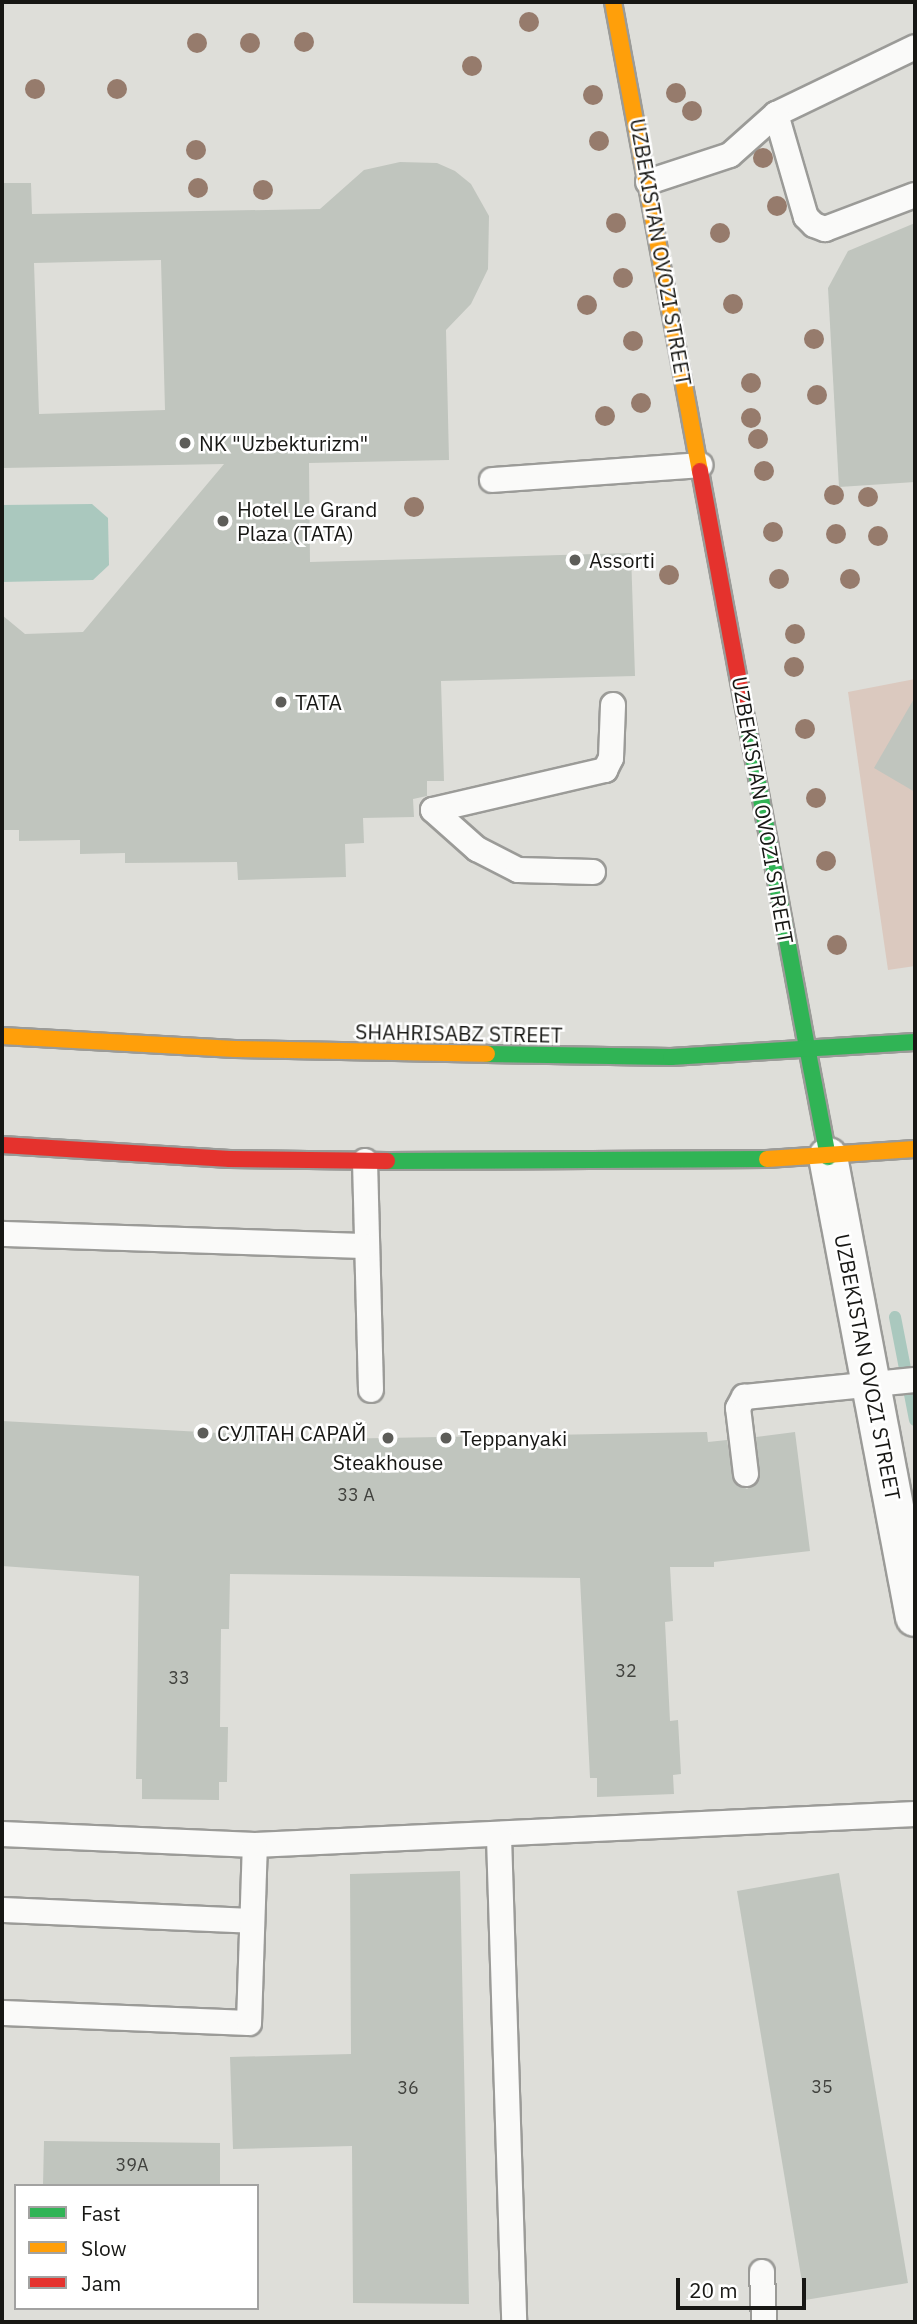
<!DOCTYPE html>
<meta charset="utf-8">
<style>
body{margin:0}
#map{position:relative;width:917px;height:2324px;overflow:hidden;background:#deded9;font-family:"IBM Plex Sans",sans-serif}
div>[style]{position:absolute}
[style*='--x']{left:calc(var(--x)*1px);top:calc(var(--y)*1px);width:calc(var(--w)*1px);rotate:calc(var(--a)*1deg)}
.green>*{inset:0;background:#dbc9bf}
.water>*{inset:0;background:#aac8be}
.stream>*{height:12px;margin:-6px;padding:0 6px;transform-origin:6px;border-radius:6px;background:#aac8be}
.building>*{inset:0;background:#c0c5be}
.roads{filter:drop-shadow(2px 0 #9b9b98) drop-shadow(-2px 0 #9b9b98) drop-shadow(0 2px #9b9b98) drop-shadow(0 -2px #9b9b98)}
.lane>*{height:24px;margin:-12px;padding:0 12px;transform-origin:12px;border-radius:12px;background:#fafaf9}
.street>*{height:38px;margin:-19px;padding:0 19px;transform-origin:19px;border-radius:19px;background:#fafaf9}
.fast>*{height:16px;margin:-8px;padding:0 8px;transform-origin:8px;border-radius:8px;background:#30b455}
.slow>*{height:16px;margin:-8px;padding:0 8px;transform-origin:8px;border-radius:8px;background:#ff9f0a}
.jam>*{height:16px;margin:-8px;padding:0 8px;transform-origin:8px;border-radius:8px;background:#e5322d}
.trees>*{width:20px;height:20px;margin:-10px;border-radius:50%;background:#967b6c}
.dots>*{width:19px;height:19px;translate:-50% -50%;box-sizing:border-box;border:4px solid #fff;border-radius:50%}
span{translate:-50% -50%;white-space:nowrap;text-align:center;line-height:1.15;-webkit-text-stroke:5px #fff;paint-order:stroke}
.number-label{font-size:18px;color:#41423e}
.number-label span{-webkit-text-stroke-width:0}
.street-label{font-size:21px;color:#171714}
.poi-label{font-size:21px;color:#171714}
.left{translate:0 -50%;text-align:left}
.frame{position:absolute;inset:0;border:4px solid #171714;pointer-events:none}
.legend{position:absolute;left:14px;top:2184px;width:245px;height:126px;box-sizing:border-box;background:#fff;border:2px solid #a2a2a1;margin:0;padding:9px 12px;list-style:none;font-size:21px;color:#171714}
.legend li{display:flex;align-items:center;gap:14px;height:35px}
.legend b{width:35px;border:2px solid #a2a2a1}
.scale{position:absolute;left:676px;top:2278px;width:130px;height:32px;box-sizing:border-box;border:4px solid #171714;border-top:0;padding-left:9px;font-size:21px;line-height:24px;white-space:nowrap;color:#171714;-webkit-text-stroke:5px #fff;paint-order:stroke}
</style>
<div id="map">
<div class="green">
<i style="clip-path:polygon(915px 679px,915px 966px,888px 970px,848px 692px)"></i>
</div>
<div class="water">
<i style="clip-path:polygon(92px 504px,108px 518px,109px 565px,93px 580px,2px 582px,2px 505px)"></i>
</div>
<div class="stream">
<i style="--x:895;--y:1317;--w:105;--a:79"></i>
</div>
<div class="building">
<i style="clip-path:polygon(evenodd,400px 162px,437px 163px,455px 171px,471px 184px,489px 216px,488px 269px,471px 304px,446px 330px,449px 460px,309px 463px,310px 562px,631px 553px,635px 676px,441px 681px,444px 781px,427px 781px,427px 796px,413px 799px,414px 817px,363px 818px,364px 843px,345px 844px,346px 877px,238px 880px,237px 862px,125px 863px,125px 853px,80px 854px,80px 840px,19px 841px,19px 830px,2px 830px,2px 615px,25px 634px,83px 632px,224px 464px,2px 468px,2px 183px,31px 183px,32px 214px,320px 209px,364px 170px,400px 162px,161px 260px,165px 410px,39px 414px,34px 263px,161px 260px)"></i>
<i style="clip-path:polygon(915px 223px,915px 482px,839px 487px,828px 288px,848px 251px)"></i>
<i style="clip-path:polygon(915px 697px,915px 792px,874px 768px)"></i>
<i style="clip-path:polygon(2px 1421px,328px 1439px,707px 1432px,708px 1442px,727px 1440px,734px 1482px,747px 1489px,760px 1479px,756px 1437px,795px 1432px,810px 1551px,714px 1562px,714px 1567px,670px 1567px,673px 1621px,665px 1622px,670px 1721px,678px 1720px,681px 1774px,673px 1775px,674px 1794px,597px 1797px,597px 1778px,590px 1778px,580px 1578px,230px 1574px,229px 1629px,221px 1629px,220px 1727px,228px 1727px,227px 1782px,219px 1782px,219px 1800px,142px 1799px,142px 1779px,136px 1779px,139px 1576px,2px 1566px)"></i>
<i style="clip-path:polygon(460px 1871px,469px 2304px,353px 2303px,352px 2146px,233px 2149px,230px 2057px,351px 2054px,350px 1874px)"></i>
<i style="clip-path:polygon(839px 1873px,908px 2283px,805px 2300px,737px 1891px)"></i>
<i style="clip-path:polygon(44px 2141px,220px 2143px,220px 2186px,43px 2186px)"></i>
</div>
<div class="roads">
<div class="lane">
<i style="--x:776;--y:114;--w:154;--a:-25.7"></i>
<i style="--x:648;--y:182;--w:86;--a:-18.2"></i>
<i style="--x:730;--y:155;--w:62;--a:-41.7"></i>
<i style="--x:776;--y:114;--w:107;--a:73.8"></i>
<i style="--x:806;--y:217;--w:11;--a:45"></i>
<i style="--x:814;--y:225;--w:12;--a:20"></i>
<i style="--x:825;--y:229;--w:96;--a:-20.7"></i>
<i style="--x:492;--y:480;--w:209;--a:-4.1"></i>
<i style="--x:433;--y:810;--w:177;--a:-13.1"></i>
<i style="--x:605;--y:770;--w:13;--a:-63"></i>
<i style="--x:611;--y:758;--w:53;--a:-87.8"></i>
<i style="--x:433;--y:810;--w:59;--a:41.6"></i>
<i style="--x:477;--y:849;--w:46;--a:27.1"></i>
<i style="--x:518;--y:870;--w:75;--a:1.5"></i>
<i style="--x:365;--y:1161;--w:229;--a:88.5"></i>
<i style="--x:2;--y:1234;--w:364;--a:1.9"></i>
<i style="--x:746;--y:1474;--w:66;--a:-96.9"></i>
<i style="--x:738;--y:1408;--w:13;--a:-61"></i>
<i style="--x:744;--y:1397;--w:172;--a:-5.7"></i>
<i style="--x:2;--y:1834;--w:253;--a:2.5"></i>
<i style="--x:255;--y:1845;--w:661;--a:-2.69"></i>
<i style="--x:499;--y:1837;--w:485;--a:88.2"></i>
<i style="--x:2;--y:1910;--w:249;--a:2.5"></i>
<i style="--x:2;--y:2013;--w:247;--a:2.3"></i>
<i style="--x:249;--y:2023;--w:178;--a:-88.1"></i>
<i style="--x:762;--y:2272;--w:50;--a:87.7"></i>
</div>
<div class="street">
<i style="--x:828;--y:1157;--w:468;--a:79.3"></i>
</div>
<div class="fast">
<i style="--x:746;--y:718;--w:340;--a:79.5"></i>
<i style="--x:808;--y:1052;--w:107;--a:79.2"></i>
<i style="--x:487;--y:1054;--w:184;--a:0.9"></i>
<i style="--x:671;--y:1057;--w:244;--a:-3.5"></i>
<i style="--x:387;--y:1161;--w:380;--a:-0.3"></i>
</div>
<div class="slow">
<i style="--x:613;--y:2;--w:477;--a:79.5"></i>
<i style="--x:2;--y:1036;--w:233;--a:3.2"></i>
<i style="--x:235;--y:1049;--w:252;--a:1.1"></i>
<i style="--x:767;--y:1159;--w:148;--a:-3.9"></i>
</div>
<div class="jam">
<i style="--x:700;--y:471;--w:251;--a:79.5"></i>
<i style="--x:2;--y:1145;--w:228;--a:3.5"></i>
<i style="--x:230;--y:1159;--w:157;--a:0.7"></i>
</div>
</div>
<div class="trees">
<i style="left:529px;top:22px"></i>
<i style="left:304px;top:42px"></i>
<i style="left:197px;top:43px"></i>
<i style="left:250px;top:43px"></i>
<i style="left:472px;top:66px"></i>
<i style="left:35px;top:89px"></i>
<i style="left:117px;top:89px"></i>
<i style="left:676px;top:93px"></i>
<i style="left:593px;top:95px"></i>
<i style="left:692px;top:111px"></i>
<i style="left:599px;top:141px"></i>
<i style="left:196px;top:150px"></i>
<i style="left:763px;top:158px"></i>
<i style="left:198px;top:188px"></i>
<i style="left:263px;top:190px"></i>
<i style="left:777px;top:206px"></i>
<i style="left:616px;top:223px"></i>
<i style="left:720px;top:233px"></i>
<i style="left:623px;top:278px"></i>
<i style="left:733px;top:304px"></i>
<i style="left:587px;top:305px"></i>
<i style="left:814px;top:339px"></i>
<i style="left:633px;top:341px"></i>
<i style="left:751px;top:383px"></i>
<i style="left:817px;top:395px"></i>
<i style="left:641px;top:403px"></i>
<i style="left:605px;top:416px"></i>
<i style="left:751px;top:418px"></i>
<i style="left:758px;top:439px"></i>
<i style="left:764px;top:471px"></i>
<i style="left:834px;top:495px"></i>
<i style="left:868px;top:497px"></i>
<i style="left:414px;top:507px"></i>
<i style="left:773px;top:532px"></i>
<i style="left:836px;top:534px"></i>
<i style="left:878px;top:536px"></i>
<i style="left:669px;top:575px"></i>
<i style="left:779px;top:579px"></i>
<i style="left:850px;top:579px"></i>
<i style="left:795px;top:634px"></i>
<i style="left:794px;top:667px"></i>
<i style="left:805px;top:729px"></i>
<i style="left:816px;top:798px"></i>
<i style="left:826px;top:861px"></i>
<i style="left:837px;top:945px"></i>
</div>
<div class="dots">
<i style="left:185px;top:443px;background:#5d5d59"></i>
<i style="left:223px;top:521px;background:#5d5d59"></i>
<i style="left:575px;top:560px;background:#5d5d59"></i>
<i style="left:281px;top:702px;background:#5d5d59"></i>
<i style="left:203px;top:1433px;background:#5d5d59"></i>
<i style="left:388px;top:1438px;background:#5d5d59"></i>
<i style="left:446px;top:1438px;background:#5d5d59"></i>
</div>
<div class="number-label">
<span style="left:356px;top:1495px">33 А</span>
<span style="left:626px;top:1671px">32</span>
<span style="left:179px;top:1678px">33</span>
<span style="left:822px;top:2087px">35</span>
<span style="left:408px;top:2088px">36</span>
<span style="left:132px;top:2165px">39A</span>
</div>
<div class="street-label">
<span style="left:661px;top:252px;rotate:80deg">UZBEKISTAN OVOZI STREET</span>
<span style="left:763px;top:810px;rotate:80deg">UZBEKISTAN OVOZI STREET</span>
<span style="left:459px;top:1033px;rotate:1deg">SHAHRISABZ STREET</span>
<span style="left:868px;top:1367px;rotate:79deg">UZBEKISTAN OVOZI STREET</span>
</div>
<div class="poi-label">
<span class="left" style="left:199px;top:443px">NK "Uzbekturizm"</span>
<span class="left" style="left:237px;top:521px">Hotel Le Grand<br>Plaza (TATA)</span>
<span class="left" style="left:589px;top:560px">Assorti</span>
<span class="left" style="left:295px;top:702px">ТАТА</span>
<span class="left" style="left:217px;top:1433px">СУЛТАН САРАЙ</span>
<span class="left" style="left:460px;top:1438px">Teppanyaki</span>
<span style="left:388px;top:1462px">Steakhouse</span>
</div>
<div class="frame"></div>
<ul class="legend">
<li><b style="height:9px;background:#30b455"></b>Fast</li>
<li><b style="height:9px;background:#ff9f0a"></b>Slow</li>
<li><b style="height:9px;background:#e5322d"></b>Jam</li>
</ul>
<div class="scale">20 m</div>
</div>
